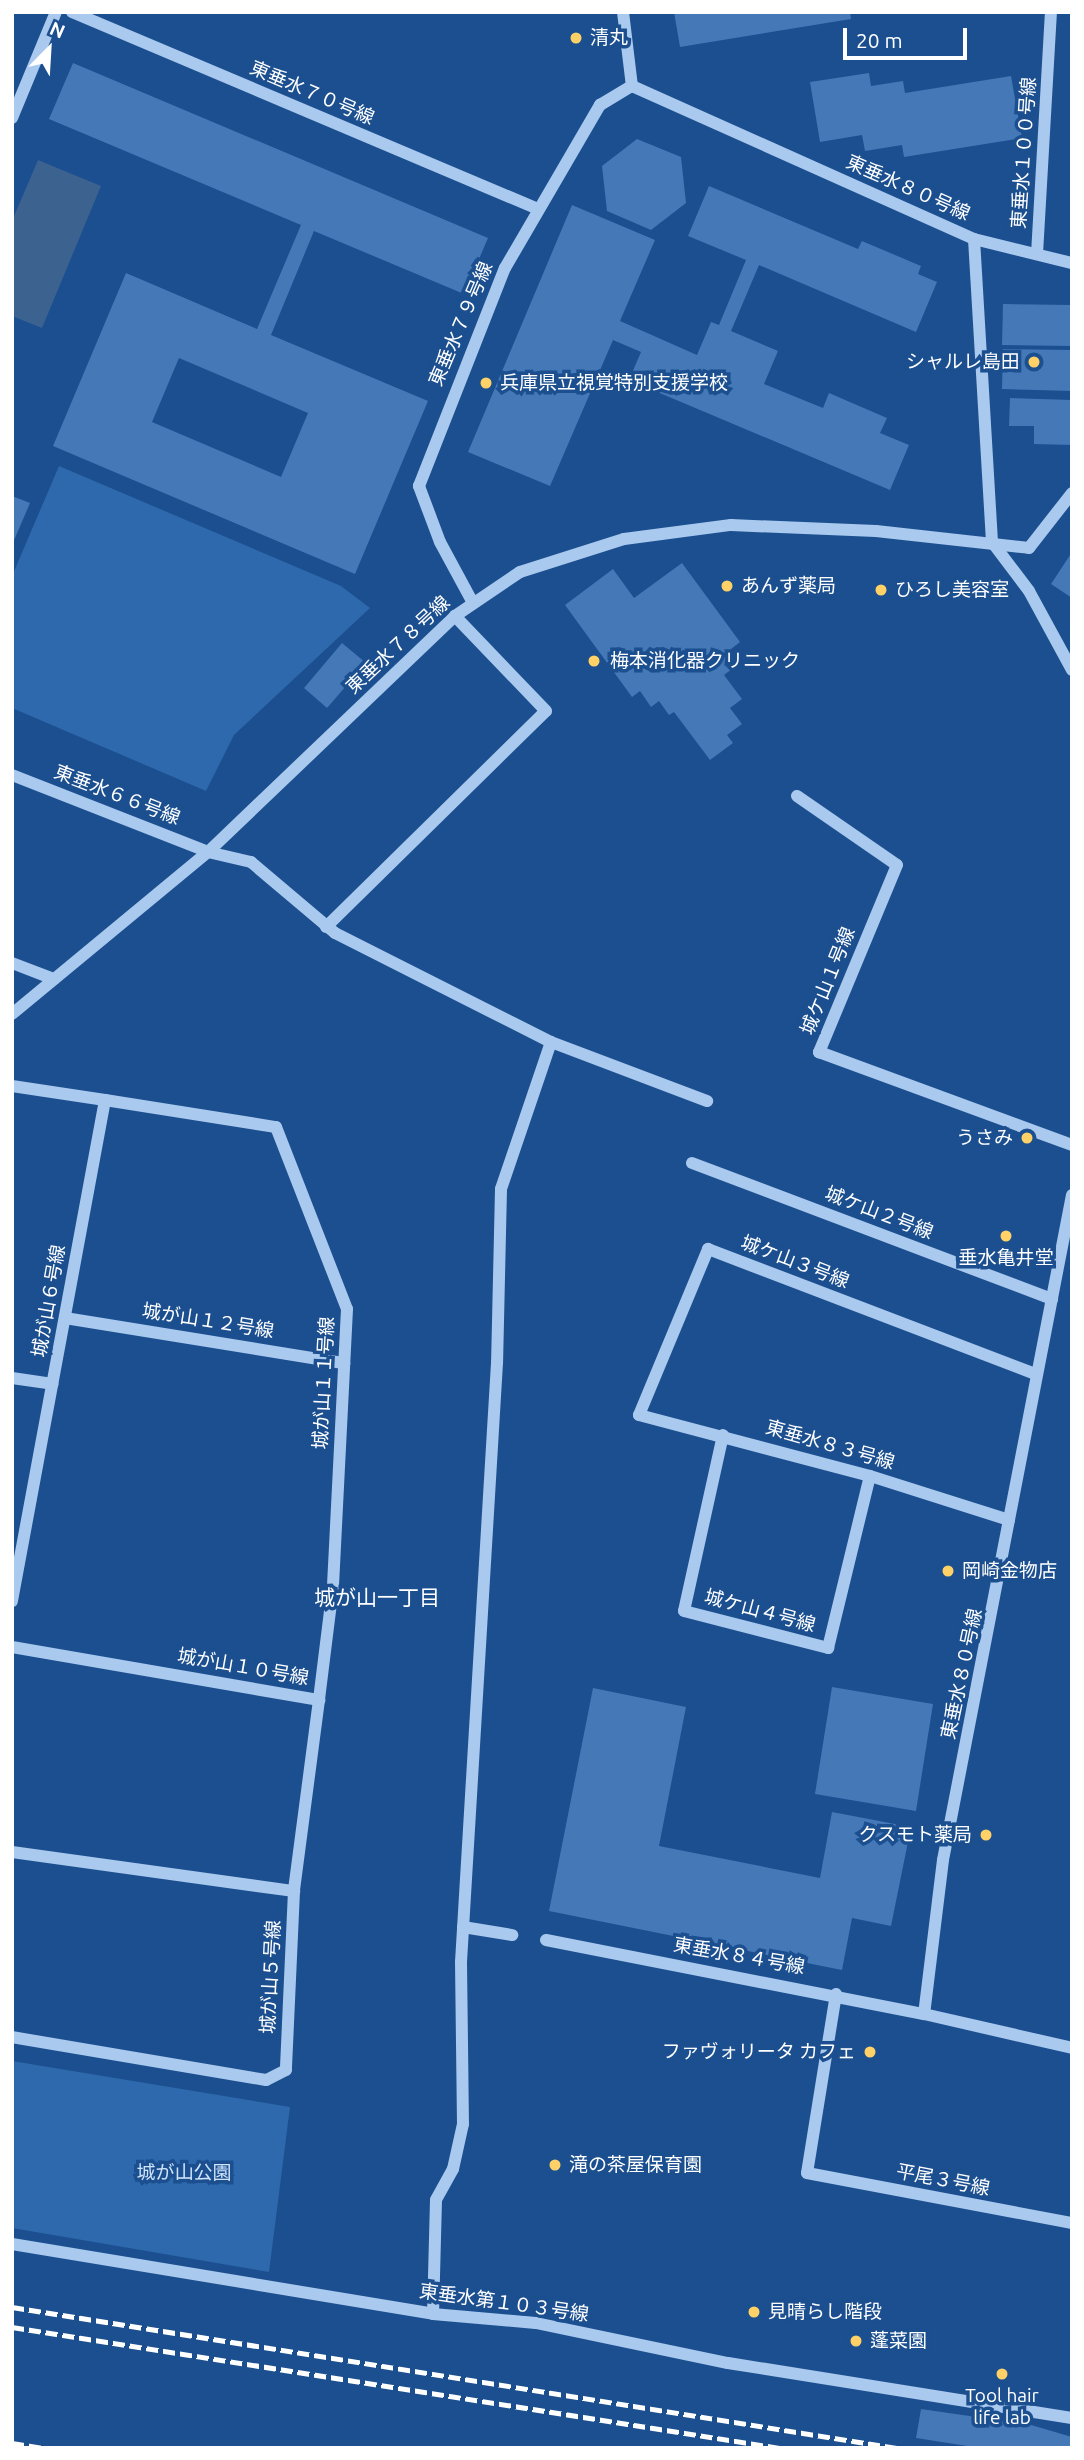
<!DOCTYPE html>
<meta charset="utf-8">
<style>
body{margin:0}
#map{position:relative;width:1084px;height:2460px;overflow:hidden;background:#1b4f8f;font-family:Ubuntu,"Noto Sans JP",sans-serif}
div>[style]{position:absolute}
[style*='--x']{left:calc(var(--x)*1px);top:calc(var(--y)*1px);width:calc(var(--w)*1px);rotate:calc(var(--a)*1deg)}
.green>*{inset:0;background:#2e69ad}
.water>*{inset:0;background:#3c6290}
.building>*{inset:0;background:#4478b7}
.minor>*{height:12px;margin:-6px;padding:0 6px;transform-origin:6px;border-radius:6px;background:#a9c9ee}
.rail>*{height:5px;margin-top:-2.5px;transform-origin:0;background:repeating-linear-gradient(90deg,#fff 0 12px,transparent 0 17px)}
.dots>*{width:19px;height:19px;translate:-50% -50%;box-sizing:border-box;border:4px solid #1b4f8f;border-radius:50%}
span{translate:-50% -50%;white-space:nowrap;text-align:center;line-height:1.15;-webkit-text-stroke:7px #1b4f8f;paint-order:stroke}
.poi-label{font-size:19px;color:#fff}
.left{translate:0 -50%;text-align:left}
.right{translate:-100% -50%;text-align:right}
.street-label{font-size:19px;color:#fff}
.park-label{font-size:19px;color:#cfe3fa}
.neighbourhood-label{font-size:21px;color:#fff}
.frame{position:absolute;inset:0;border:14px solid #fff;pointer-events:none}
.north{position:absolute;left:14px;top:14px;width:70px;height:70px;-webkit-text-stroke:5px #1b4f8f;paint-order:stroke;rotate:24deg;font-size:19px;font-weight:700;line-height:28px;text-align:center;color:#fff}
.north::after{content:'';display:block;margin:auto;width:24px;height:32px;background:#fff;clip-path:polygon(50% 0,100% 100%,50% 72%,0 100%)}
.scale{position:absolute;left:843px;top:28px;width:124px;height:32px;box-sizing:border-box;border:4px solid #fff;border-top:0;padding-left:9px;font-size:21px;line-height:24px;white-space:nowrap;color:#fff;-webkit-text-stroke:5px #1b4f8f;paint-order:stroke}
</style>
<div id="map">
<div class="green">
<i style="clip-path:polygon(59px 466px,341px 586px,370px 608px,234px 735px,206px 791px,12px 708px,12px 576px)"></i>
<i style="clip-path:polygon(12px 2061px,290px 2107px,269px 2272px,12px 2228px)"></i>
</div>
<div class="water">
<i style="clip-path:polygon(38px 160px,101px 186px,42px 328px,12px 316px,12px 221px)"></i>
</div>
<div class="building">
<i style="clip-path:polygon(674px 12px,850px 12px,851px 19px,680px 47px)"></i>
<i style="clip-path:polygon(evenodd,73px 63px,488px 238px,464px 294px,314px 231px,271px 335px,428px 401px,355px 574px,53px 446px,126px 273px,257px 329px,301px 225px,49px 119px,73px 63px,179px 358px,308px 413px,281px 477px,152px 422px,179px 358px)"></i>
<i style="clip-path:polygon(869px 73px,871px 86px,903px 81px,905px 93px,1011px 76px,1022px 138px,904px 157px,902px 145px,865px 151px,862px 135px,820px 142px,810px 82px)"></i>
<i style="clip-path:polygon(637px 139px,681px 157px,686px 203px,651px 230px,607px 211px,602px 166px)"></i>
<i style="clip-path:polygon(709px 186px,858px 249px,862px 241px,921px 266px,918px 274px,937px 282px,916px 332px,759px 265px,731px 331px,778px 351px,764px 384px,823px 408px,829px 393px,887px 418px,880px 433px,909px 445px,890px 490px,629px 380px,641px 352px,613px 340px,550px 486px,468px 452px,572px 205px,655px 240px,620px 321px,697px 355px,711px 322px,719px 325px,746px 260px,688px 236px)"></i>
<i style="clip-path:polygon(1003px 304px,1072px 305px,1072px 346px,1002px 345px)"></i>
<i style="clip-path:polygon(1003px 349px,1072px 350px,1072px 391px,1002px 389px)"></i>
<i style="clip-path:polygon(1010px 398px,1072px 400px,1072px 445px,1034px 444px,1034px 426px,1009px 426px)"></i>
<i style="clip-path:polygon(12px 496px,30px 503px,12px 545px)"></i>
<i style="clip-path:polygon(1072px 552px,1072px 598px,1051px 584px)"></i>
<i style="clip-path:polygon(682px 563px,740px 642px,726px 653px,736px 666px,724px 675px,742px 699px,730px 708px,742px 724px,727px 735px,733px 743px,710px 760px,674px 712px,669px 715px,659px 701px,651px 707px,640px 691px,632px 697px,565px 605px,613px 569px,634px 598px)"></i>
<i style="clip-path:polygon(342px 643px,366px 663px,327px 708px,304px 688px)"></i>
<i style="clip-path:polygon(832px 1687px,933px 1704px,916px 1811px,815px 1794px)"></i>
<i style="clip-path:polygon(593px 1688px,686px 1707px,659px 1846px,820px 1878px,832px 1812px,911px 1827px,891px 1926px,852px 1918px,842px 1970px,549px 1911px)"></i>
<i style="clip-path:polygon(921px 2409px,1031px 2425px,1072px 2437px,1072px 2448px,980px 2448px,916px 2438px)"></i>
</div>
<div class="minor">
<i style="--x:72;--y:12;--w:506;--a:22.92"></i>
<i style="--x:623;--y:12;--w:75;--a:83.1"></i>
<i style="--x:632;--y:86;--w:375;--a:24.1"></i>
<i style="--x:974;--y:239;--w:304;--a:86.6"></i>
<i style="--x:992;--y:542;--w:61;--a:52.9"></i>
<i style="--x:1029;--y:591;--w:90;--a:61.4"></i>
<i style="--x:12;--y:118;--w:115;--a:-67.5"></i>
<i style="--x:974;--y:239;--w:101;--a:13.8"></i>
<i style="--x:1037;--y:254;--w:242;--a:-86.7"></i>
<i style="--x:473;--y:603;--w:69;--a:-118.4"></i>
<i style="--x:440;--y:542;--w:60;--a:-110.6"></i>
<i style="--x:419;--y:486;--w:234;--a:-68.5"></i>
<i style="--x:505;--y:268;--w:189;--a:-59.8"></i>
<i style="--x:600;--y:105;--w:37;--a:-31"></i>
<i style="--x:12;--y:775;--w:211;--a:21.4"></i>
<i style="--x:208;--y:852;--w:44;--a:13.1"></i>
<i style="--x:251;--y:862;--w:110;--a:40.2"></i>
<i style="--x:335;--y:933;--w:242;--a:26.8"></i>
<i style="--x:551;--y:1042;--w:155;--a:108.8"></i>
<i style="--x:501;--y:1189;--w:174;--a:91.3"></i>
<i style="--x:497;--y:1363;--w:600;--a:93.44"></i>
<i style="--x:461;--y:1962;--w:162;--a:89.3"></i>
<i style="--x:463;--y:2124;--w:46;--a:102.5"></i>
<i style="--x:453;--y:2169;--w:35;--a:119"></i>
<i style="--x:436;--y:2200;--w:114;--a:91.5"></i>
<i style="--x:797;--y:796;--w:121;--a:34.6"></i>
<i style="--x:897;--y:865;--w:203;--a:112.6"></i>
<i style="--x:819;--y:1052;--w:270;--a:20.2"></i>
<i style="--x:326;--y:927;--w:308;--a:-44.5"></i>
<i style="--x:546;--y:711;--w:132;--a:-133.8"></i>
<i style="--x:12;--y:963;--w:45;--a:20.9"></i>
<i style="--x:12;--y:1014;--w:254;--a:-39.6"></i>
<i style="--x:208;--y:852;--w:342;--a:-43.7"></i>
<i style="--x:455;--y:616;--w:78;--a:-34.1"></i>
<i style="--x:520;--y:572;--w:109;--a:-17.6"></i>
<i style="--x:624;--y:539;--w:108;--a:-7.5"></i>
<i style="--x:731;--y:525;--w:145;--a:2.4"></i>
<i style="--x:876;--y:531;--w:154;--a:6.3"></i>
<i style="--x:1029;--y:548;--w:70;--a:-52"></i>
<i style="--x:551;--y:1042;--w:167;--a:20.7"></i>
<i style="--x:12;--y:1086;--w:94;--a:8.6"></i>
<i style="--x:105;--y:1100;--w:510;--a:100.52"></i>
<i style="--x:105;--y:1100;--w:173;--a:9"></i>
<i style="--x:276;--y:1127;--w:195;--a:68.7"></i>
<i style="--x:347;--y:1309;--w:278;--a:92.9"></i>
<i style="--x:333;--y:1587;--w:114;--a:97.1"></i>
<i style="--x:692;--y:1163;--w:385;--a:20.7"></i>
<i style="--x:1072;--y:1195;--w:677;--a:100.98"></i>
<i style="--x:943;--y:1860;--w:155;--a:97"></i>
<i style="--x:924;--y:2014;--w:152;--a:12.9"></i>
<i style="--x:65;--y:1318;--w:283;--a:9.2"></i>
<i style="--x:12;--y:1378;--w:41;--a:8.3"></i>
<i style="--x:723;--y:1435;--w:180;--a:102.5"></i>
<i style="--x:684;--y:1611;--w:149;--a:14.4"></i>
<i style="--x:828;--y:1648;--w:177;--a:-76.3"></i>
<i style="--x:1009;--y:1520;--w:146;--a:-162.4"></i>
<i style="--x:870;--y:1476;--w:239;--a:-165.2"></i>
<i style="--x:639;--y:1415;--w:180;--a:-67.4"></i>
<i style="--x:708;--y:1249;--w:350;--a:20.9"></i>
<i style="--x:12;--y:1647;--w:312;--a:9.8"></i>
<i style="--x:319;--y:1700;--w:193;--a:97.5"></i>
<i style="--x:12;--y:1852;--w:285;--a:7.9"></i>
<i style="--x:294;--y:1891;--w:179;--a:92.6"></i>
<i style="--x:286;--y:2070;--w:22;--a:153"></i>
<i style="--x:266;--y:2080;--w:258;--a:-170.4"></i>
<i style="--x:463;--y:1927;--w:50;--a:9.3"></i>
<i style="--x:546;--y:1940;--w:385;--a:11.1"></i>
<i style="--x:836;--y:1994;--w:181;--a:99.2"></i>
<i style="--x:807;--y:2173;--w:270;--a:10.7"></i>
<i style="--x:12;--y:2244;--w:427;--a:9.4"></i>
<i style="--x:433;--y:2314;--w:103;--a:5"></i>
<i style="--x:536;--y:2323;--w:196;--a:11.8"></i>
<i style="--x:728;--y:2363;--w:348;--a:9.1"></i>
</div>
<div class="rail">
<i style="--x:12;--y:2307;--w:896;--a:9.05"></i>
<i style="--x:12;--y:2327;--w:777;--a:8.95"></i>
<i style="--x:12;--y:2443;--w:30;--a:9"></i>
</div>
<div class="dots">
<i style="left:576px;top:38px;background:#ffd166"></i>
<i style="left:1034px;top:362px;background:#ffd166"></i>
<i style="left:486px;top:383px;background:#ffd166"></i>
<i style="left:727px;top:586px;background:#ffd166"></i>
<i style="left:881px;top:590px;background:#ffd166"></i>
<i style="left:594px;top:661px;background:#ffd166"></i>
<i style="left:1027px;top:1138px;background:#ffd166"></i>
<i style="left:1006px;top:1236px;background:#ffd166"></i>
<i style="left:948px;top:1571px;background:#ffd166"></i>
<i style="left:986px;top:1835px;background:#ffd166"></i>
<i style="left:870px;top:2052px;background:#ffd166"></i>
<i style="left:555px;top:2165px;background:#ffd166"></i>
<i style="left:754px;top:2312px;background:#ffd166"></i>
<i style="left:856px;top:2341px;background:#ffd166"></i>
<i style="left:1002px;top:2374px;background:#ffd166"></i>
</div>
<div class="poi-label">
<span class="left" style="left:590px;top:38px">清丸</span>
<span class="right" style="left:1020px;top:362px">シャルレ島田</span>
<span class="left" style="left:500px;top:383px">兵庫県立視覚特別支援学校</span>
<span class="left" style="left:741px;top:586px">あんず薬局</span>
<span class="left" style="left:895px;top:590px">ひろし美容室</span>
<span class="left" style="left:610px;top:661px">梅本消化器クリニック</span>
<span class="right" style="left:1013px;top:1138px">うさみ</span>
<span style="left:1006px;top:1258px">垂水亀井堂</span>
<span class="left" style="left:962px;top:1571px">岡崎金物店</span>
<span class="right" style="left:972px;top:1835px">クスモト薬局</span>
<span class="right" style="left:856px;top:2052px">ファヴォリータ カフェ</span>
<span class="left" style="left:569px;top:2165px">滝の茶屋保育園</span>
<span class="left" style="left:768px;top:2312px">見晴らし階段</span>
<span class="left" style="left:870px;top:2341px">蓬菜園</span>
<span style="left:1002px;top:2407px">Tool hair<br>life lab</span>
</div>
<div class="street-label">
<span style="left:312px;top:93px;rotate:23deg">東垂水７０号線</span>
<span style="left:1024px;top:153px;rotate:-86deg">東垂水１００号線</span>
<span style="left:908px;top:188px;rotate:24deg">東垂水８０号線</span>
<span style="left:461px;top:324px;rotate:-67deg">東垂水７９号線</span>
<span style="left:398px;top:645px;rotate:-43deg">東垂水７８号線</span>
<span style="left:117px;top:795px;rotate:21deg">東垂水６６号線</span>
<span style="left:828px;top:981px;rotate:-68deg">城ケ山１号線</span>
<span style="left:879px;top:1213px;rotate:21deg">城ケ山２号線</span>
<span style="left:795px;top:1262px;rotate:21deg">城ケ山３号線</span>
<span style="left:49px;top:1301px;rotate:-80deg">城が山６号線</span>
<span style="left:208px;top:1321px;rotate:9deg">城が山１２号線</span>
<span style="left:324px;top:1383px;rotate:-87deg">城が山１１号線</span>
<span style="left:830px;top:1445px;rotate:16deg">東垂水８３号線</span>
<span style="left:760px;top:1611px;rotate:15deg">城ケ山４号線</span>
<span style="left:243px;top:1667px;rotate:10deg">城が山１０号線</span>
<span style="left:962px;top:1674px;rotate:-78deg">東垂水８０号線</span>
<span style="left:739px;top:1956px;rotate:10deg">東垂水８４号線</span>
<span style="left:271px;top:1977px;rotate:-87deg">城が山５号線</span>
<span style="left:943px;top:2180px;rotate:11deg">平尾３号線</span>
<span style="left:504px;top:2303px;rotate:8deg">東垂水第１０３号線</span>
</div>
<div class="park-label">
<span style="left:184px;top:2173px">城が山公園</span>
</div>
<div class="neighbourhood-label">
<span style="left:377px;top:1597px">城が山一丁目</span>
</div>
<div class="frame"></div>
<div class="north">N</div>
<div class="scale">20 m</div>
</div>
